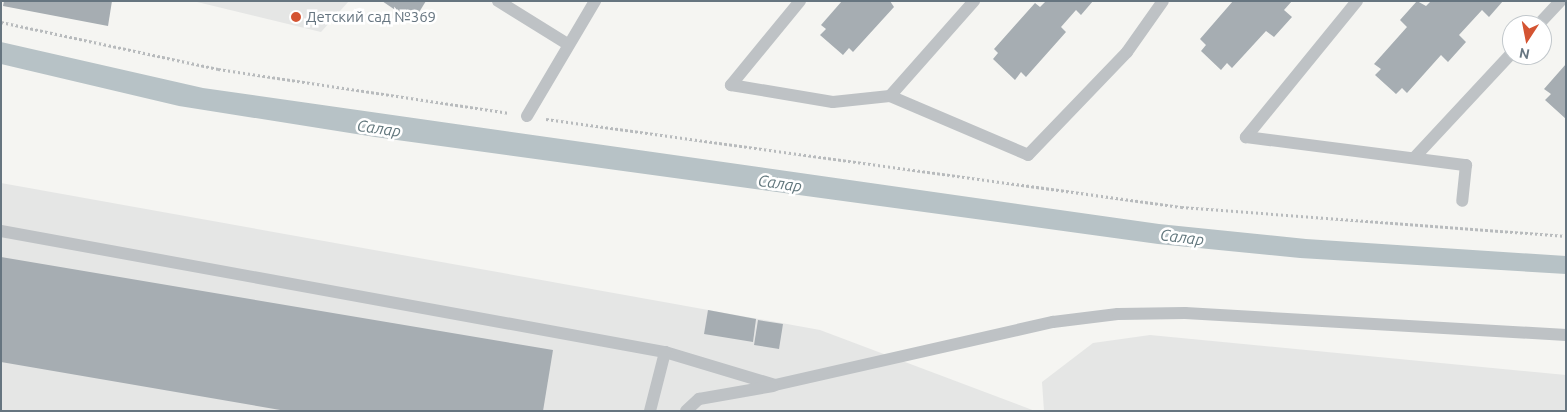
<!DOCTYPE html>
<meta charset="utf-8">
<style>
body{margin:0}
#map{position:relative;width:1567px;height:412px;overflow:hidden;background:#f5f5f2;font-family:Ubuntu,sans-serif}
div>[style]{position:absolute}
[style*='--x']{left:calc(var(--x)*1px);top:calc(var(--y)*1px);width:calc(var(--w)*1px);rotate:calc(var(--a)*1deg)}
.built>*{inset:0;background:#e5e6e5}
.water>*{inset:0;background:#b7c2c6}
.building>*{inset:0;background:#a6adb2}
.path>*{height:3px;margin-top:-1.5px;transform-origin:0;background:repeating-linear-gradient(90deg,#b8bbbd 0 2.5px,transparent 0 5px)}
.service>*{height:12px;margin:-6px;padding:0 6px;transform-origin:6px;border-radius:6px;background:#bec2c5}
.dots>*{width:14px;height:14px;translate:-50% -50%;box-sizing:border-box;border:2px solid #fff;border-radius:50%}
span{translate:-50% -50%;white-space:nowrap;text-align:center;line-height:1.15;-webkit-text-stroke:5px #fff;paint-order:stroke}
.poi-label{font-size:15px;color:#667580}
.left{translate:0 -50%;text-align:left}
.water-label{font-size:16px;color:#62777d;font-style:italic}
.frame{position:absolute;inset:0;border:2px solid #667580;pointer-events:none}
.north{position:absolute;left:1502px;top:15px;width:50px;height:50px;box-sizing:border-box;background:#fff;border:1px solid #c2c8cc;border-radius:50%;rotate:191deg;font-size:14px;font-weight:700;line-height:20px;text-align:center;color:#667580}
.north::after{content:'';display:block;margin:auto;width:18px;height:22px;background:#d45432;clip-path:polygon(50% 0,100% 100%,50% 72%,0 100%)}
</style>
<div id="map">
<div class="built">
<i style="clip-path:polygon(193px 1px,349px 1px,321px 32px)"></i>
<i style="clip-path:polygon(1px 183px,820px 330px,1035px 411px,1px 411px)"></i>
<i style="clip-path:polygon(1150px 335px,1566px 375px,1566px 411px,1044px 411px,1042px 382px,1093px 343px)"></i>
</div>
<div class="water">
<i style="clip-path:polygon(1px 42px,203px 88px,1159px 224px,1306px 239px,1566px 256px,1566px 274px,1300px 258px,1158px 244px,375px 137px,179px 106px,1px 64px)"></i>
</div>
<div class="building">
<i style="clip-path:polygon(4px 1px,112px 1px,108px 26px,3px 6px)"></i>
<i style="clip-path:polygon(382px 1px,426px 1px,413px 22px)"></i>
<i style="clip-path:polygon(842px 1px,890px 1px,894px 7px,853px 52px,849px 48px,843px 55px,820px 35px,826px 29px,821px 25px)"></i>
<i style="clip-path:polygon(1046px 1px,1093px 1px,1081px 15px,1076px 10px,1061px 27px,1066px 32px,1026px 77px,1021px 72px,1015px 80px,993px 59px,998px 53px,994px 49px,1035px 3px,1040px 7px)"></i>
<i style="clip-path:polygon(1233px 1px,1292px 1px,1284px 10px,1292px 17px,1274px 37px,1266px 31px,1232px 68px,1227px 63px,1221px 70px,1201px 51px,1206px 45px,1200px 39px)"></i>
<i style="clip-path:polygon(1417px 1px,1426px 6px,1431px 1px,1503px 1px,1489px 17px,1482px 10px,1459px 35px,1466px 42px,1448px 62px,1441px 55px,1407px 93px,1402px 88px,1396px 94px,1375px 75px,1381px 69px,1374px 64px,1407px 27px,1400px 20px)"></i>
<i style="clip-path:polygon(1566px 64px,1566px 119px,1545px 100px,1551px 94px,1544px 89px)"></i>
<i style="clip-path:polygon(1px 257px,553px 350px,543px 411px,286px 411px,1px 362px)"></i>
<i style="clip-path:polygon(708px 310px,756px 319px,753px 342px,704px 334px)"></i>
<i style="clip-path:polygon(758px 320px,783px 324px,779px 349px,754px 345px)"></i>
</div>
<div class="path">
<i style="--x:1;--y:22;--w:222;--a:12.2"></i>
<i style="--x:218;--y:69;--w:293;--a:8.6"></i>
<i style="--x:546;--y:119;--w:641;--a:7.89"></i>
<i style="--x:1181;--y:207;--w:386;--a:4.3"></i>
</div>
<div class="service">
<i style="--x:498;--y:1;--w:80;--a:31.7"></i>
<i style="--x:800;--y:1;--w:109;--a:129.4"></i>
<i style="--x:731;--y:85;--w:103;--a:9.5"></i>
<i style="--x:833;--y:102;--w:57;--a:-6"></i>
<i style="--x:890;--y:96;--w:150;--a:23.1"></i>
<i style="--x:1028;--y:155;--w:143;--a:-46.1"></i>
<i style="--x:1127;--y:52;--w:62;--a:-54.8"></i>
<i style="--x:1357;--y:1;--w:176;--a:129.2"></i>
<i style="--x:1246;--y:137;--w:222;--a:7.3"></i>
<i style="--x:1466;--y:165;--w:36;--a:96"></i>
<i style="--x:1538;--y:25;--w:33;--a:-47"></i>
<i style="--x:890;--y:96;--w:127;--a:-48.5"></i>
<i style="--x:527;--y:116;--w:134;--a:-59.4"></i>
<i style="--x:1414;--y:158;--w:144;--a:-47"></i>
<i style="--x:1;--y:231;--w:675;--a:10.33"></i>
<i style="--x:665;--y:352;--w:115;--a:16.7"></i>
<i style="--x:775;--y:385;--w:285;--a:-12.8"></i>
<i style="--x:1053;--y:322;--w:65;--a:-7"></i>
<i style="--x:1118;--y:314;--w:67;--a:-0.9"></i>
<i style="--x:1185;--y:313;--w:382;--a:3.3"></i>
<i style="--x:650;--y:411;--w:61;--a:-75.7"></i>
<i style="--x:686;--y:411;--w:18;--a:-43"></i>
<i style="--x:699;--y:399;--w:75;--a:-10"></i>
</div>
<div class="dots">
<i style="left:296px;top:17px;background:#d45432"></i>
</div>
<div class="poi-label">
<span class="left" style="left:306px;top:17px">Детский сад №369</span>
</div>
<div class="water-label">
<span style="left:379px;top:128px;rotate:8deg">Салар</span>
<span style="left:780px;top:183px;rotate:8deg">Салар</span>
<span style="left:1182px;top:237px;rotate:7deg">Салар</span>
</div>
<div class="frame"></div>
<div class="north">N</div>
</div>
